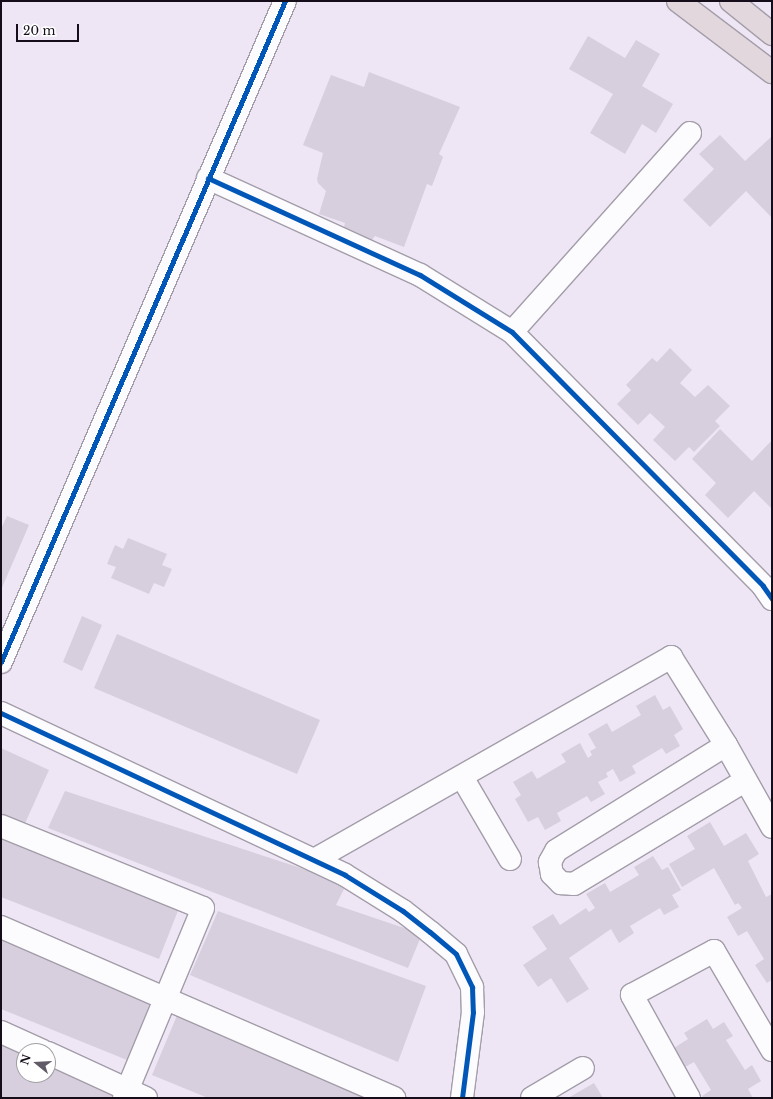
<!DOCTYPE html>
<style>
body{margin:0}
#map{position:relative;width:773px;height:1099px;overflow:hidden;background:#eee6f5;font-family:"Libre Baskerville",serif}
div>[style]{position:absolute}
[style*='--x']{left:calc(var(--x)*1px);top:calc(var(--y)*1px);width:calc(var(--w)*1px);rotate:calc(var(--a)*1deg)}
.building>*{inset:0;background:#d7cfdd}
.roads{filter:drop-shadow(1px 0 #a39da9) drop-shadow(-1px 0 #a39da9) drop-shadow(0 1px #a39da9) drop-shadow(0 -1px #a39da9)}
.street>*{height:22px;margin:-11px;padding:0 11px;transform-origin:11px;border-radius:11px;background:#fcfbfe}
.highway>*{height:22px;margin:-11px;padding:0 11px;transform-origin:11px;border-radius:11px;background:#e1d7dc}
.cycleway>*{height:5px;margin:-2.5px;padding:0 2.5px;transform-origin:2.5px;border-radius:2.5px;background:#0057b8}
span{translate:-50% -50%;white-space:nowrap;text-align:center;line-height:1.15;-webkit-text-stroke:3px #fff;paint-order:stroke}
.frame{position:absolute;inset:0;border:2px solid #150e1a;pointer-events:none}
.north{position:absolute;left:16px;top:1043px;width:40px;height:40px;box-sizing:border-box;background:#fff;border:1px solid #a19fa3;border-radius:50%;rotate:288deg;font-size:11px;font-weight:700;line-height:16px;text-align:center;color:#150e1a}
.north::after{content:'';display:block;margin:auto;width:14px;height:18px;background:#615a67;clip-path:polygon(50% 0,100% 100%,50% 72%,0 100%)}
.scale{position:absolute;left:16px;top:24px;width:63px;height:18px;box-sizing:border-box;border:2px solid #150e1a;border-top:0;padding-left:5px;font-size:12px;line-height:14px;white-space:nowrap;color:#150e1a;-webkit-text-stroke:3px #fff;paint-order:stroke}
</style>
<div id="map">
<div class="building">
<i style="clip-path:polygon(588px 36px,625px 58px,636px 40px,660px 54px,642px 86px,673px 104px,656px 133px,642px 124px,625px 154px,590px 133px,613px 94px,569px 69px)"></i>
<i style="clip-path:polygon(369px 72px,460px 107px,439px 154px,443px 157px,432px 186px,427px 184px,404px 247px,375px 236px,372px 240px,344px 227px,345px 223px,319px 214px,326px 191px,318px 183px,317px 179px,323px 153px,303px 145px,331px 75px,364px 87px)"></i>
<i style="clip-path:polygon(720px 135px,745px 161px,772px 136px,772px 218px,746px 191px,710px 227px,683px 200px,714px 169px,699px 154px)"></i>
<i style="clip-path:polygon(670px 348px,692px 370px,680px 383px,695px 397px,708px 385px,730px 406px,715px 421px,720px 426px,694px 452px,689px 447px,675px 461px,653px 440px,665px 427px,650px 413px,638px 425px,617px 404px,631px 390px,626px 385px,652px 358px,657px 362px)"></i>
<i style="clip-path:polygon(720px 429px,752px 461px,772px 440px,772px 509px,754px 491px,728px 518px,705px 495px,716px 483px,692px 459px)"></i>
<i style="clip-path:polygon(7px 516px,29px 525px,1px 590px,1px 529px)"></i>
<i style="clip-path:polygon(128px 538px,167px 554px,162px 565px,172px 569px,164px 587px,154px 583px,149px 594px,111px 578px,116px 567px,107px 564px,115px 545px,123px 549px)"></i>
<i style="clip-path:polygon(82px 616px,102px 625px,82px 671px,63px 662px)"></i>
<i style="clip-path:polygon(117px 634px,320px 720px,297px 774px,94px 688px)"></i>
<i style="clip-path:polygon(655px 695px,663px 710px,670px 706px,683px 729px,674px 735px,680px 746px,666px 754px,662px 748px,632px 766px,636px 773px,620px 782px,613px 769px,606px 773px,608px 777px,598px 782px,605px 794px,591px 802px,587px 796px,557px 813px,561px 821px,545px 830px,538px 817px,528px 822px,515px 799px,521px 795px,513px 782px,532px 771px,537px 779px,566px 762px,561px 754px,580px 743px,588px 758px,592px 755px,590px 751px,596px 748px,588px 734px,607px 723px,612px 732px,641px 715px,636px 706px)"></i>
<i style="clip-path:polygon(1px 748px,49px 770px,22px 830px,1px 820px)"></i>
<i style="clip-path:polygon(65px 791px,347px 883px,336px 905px,422px 934px,408px 968px,48px 828px)"></i>
<i style="clip-path:polygon(710px 822px,724px 846px,746px 833px,759px 854px,748px 861px,766px 897px,772px 894px,772px 980px,767px 983px,755px 965px,764px 959px,747px 931px,738px 936px,727px 917px,742px 908px,738px 903px,735px 905px,714px 868px,682px 887px,669px 864px,695px 849px,687px 836px)"></i>
<i style="clip-path:polygon(1px 829px,185px 893px,159px 959px,1px 897px)"></i>
<i style="clip-path:polygon(653px 856px,662px 870px,668px 867px,681px 890px,672px 895px,679px 907px,664px 915px,660px 908px,630px 926px,634px 933px,619px 943px,611px 929px,569px 958px,589px 989px,567px 1003px,551px 978px,538px 987px,523px 965px,547px 949px,532px 927px,553px 914px,560px 925px,586px 908px,589px 912px,595px 908px,586px 894px,605px 883px,610px 892px,639px 875px,634px 867px)"></i>
<i style="clip-path:polygon(218px 911px,426px 986px,398px 1062px,190px 975px)"></i>
<i style="clip-path:polygon(1px 933px,154px 994px,127px 1060px,1px 1009px)"></i>
<i style="clip-path:polygon(181px 1006px,399px 1098px,208px 1098px,152px 1075px)"></i>
<i style="clip-path:polygon(707px 1019px,713px 1029px,724px 1022px,733px 1036px,726px 1040px,745px 1070px,752px 1065px,761px 1081px,748px 1089px,753px 1098px,704px 1098px,702px 1096px,711px 1090px,694px 1062px,685px 1067px,674px 1048px,688px 1039px,684px 1033px)"></i>
<i style="clip-path:polygon(1px 1037px,24px 1051px,24px 1075px,48px 1075px,48px 1058px,115px 1088px,111px 1098px,1px 1098px)"></i>
<i style="clip-path:polygon(594px 1083px,603px 1098px,568px 1098px)"></i>
</div>
<div class="roads">
<div class="street">
<i style="--x:208;--y:178;--w:233;--a:24.6"></i>
<i style="--x:420;--y:275;--w:108;--a:31.8"></i>
<i style="--x:512;--y:332;--w:357;--a:45.3"></i>
<i style="--x:763;--y:586;--w:16;--a:55"></i>
<i style="--x:512;--y:332;--w:267;--a:-48.2"></i>
<i style="--x:1;--y:662;--w:719;--a:-66.75"></i>
<i style="--x:1;--y:713;--w:380;--a:25.2"></i>
<i style="--x:345;--y:875;--w:68;--a:31.8"></i>
<i style="--x:403;--y:911;--w:34;--a:38"></i>
<i style="--x:430;--y:932;--w:34;--a:40"></i>
<i style="--x:456;--y:954;--w:37;--a:64"></i>
<i style="--x:472;--y:987;--w:25;--a:88"></i>
<i style="--x:473;--y:1012;--w:87;--a:97.3"></i>
<i style="--x:726;--y:745;--w:200;--a:148.1"></i>
<i style="--x:556;--y:851;--w:13;--a:119"></i>
<i style="--x:550;--y:862;--w:12;--a:81"></i>
<i style="--x:552;--y:874;--w:13;--a:45"></i>
<i style="--x:561;--y:883;--w:13;--a:4"></i>
<i style="--x:574;--y:884;--w:200;--a:-31.1"></i>
<i style="--x:462;--y:777;--w:95;--a:59.7"></i>
<i style="--x:1;--y:826;--w:218;--a:22.1"></i>
<i style="--x:203;--y:908;--w:206;--a:112.6"></i>
<i style="--x:314;--y:860;--w:411;--a:-29.6"></i>
<i style="--x:671;--y:657;--w:104;--a:58"></i>
<i style="--x:726;--y:745;--w:94;--a:60.7"></i>
<i style="--x:1;--y:927;--w:429;--a:23.5"></i>
<i style="--x:1;--y:1032;--w:46;--a:24.3"></i>
<i style="--x:48;--y:1053;--w:108;--a:24.7"></i>
<i style="--x:532;--y:1098;--w:59;--a:-30.5"></i>
<i style="--x:689;--y:1098;--w:118;--a:-119"></i>
<i style="--x:632;--y:995;--w:93;--a:-28.2"></i>
<i style="--x:714;--y:951;--w:115;--a:59.6"></i>
</div>
<div class="highway">
<i style="--x:678;--y:1;--w:118;--a:37.1"></i>
<i style="--x:731;--y:1;--w:53;--a:38.8"></i>
</div>
</div>
<div class="cycleway">
<i style="--x:208;--y:178;--w:233;--a:24.6"></i>
<i style="--x:420;--y:275;--w:108;--a:31.8"></i>
<i style="--x:512;--y:332;--w:357;--a:45.3"></i>
<i style="--x:763;--y:586;--w:16;--a:55"></i>
<i style="--x:1;--y:662;--w:719;--a:-66.75"></i>
<i style="--x:1;--y:713;--w:380;--a:25.2"></i>
<i style="--x:345;--y:875;--w:68;--a:31.8"></i>
<i style="--x:403;--y:911;--w:34;--a:38"></i>
<i style="--x:430;--y:932;--w:34;--a:40"></i>
<i style="--x:456;--y:954;--w:37;--a:64"></i>
<i style="--x:472;--y:987;--w:25;--a:88"></i>
<i style="--x:473;--y:1012;--w:87;--a:97.3"></i>
</div>
<div class="frame"></div>
<div class="north">N</div>
<div class="scale">20 m</div>
</div>
